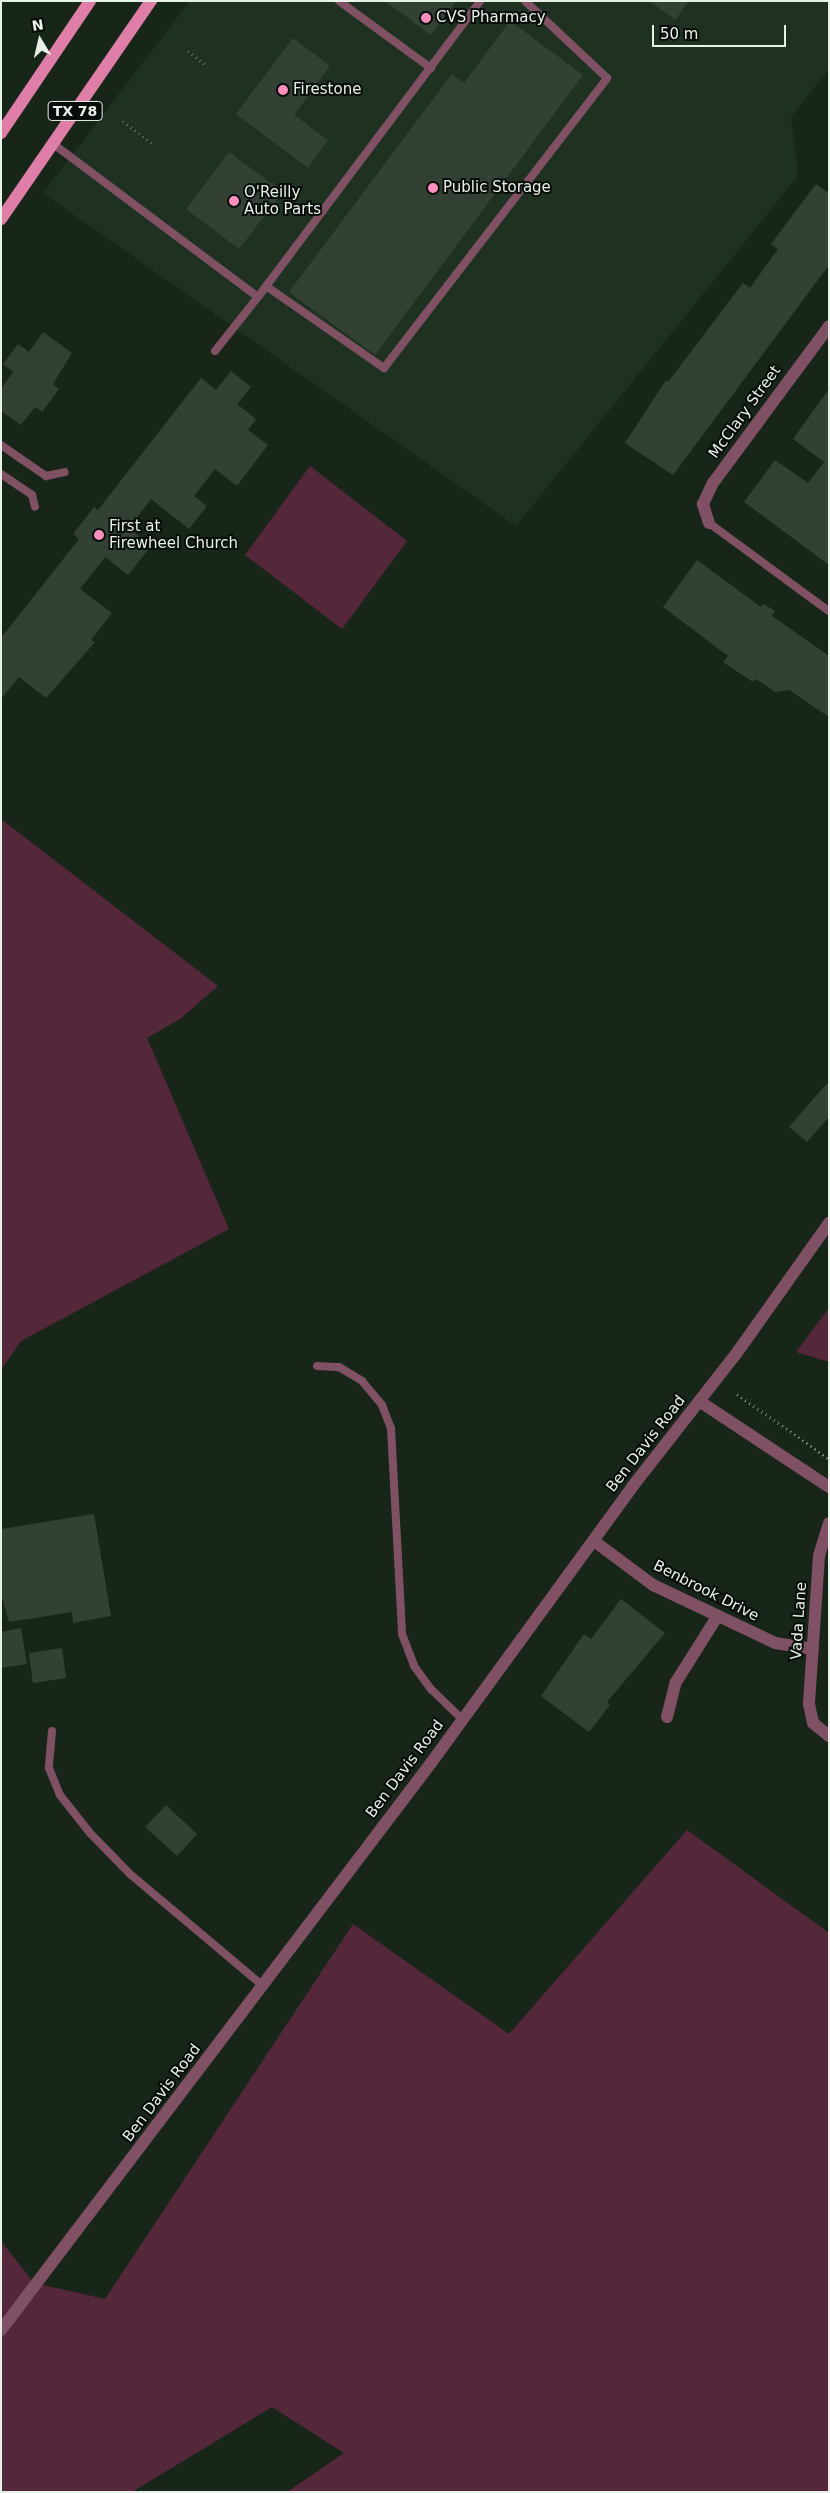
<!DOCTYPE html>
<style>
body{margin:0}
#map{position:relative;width:830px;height:2493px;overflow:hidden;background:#182619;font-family:"DejaVu Sans",sans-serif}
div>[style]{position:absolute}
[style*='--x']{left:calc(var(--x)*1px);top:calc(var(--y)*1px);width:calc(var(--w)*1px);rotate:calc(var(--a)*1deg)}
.built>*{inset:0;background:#1f3221}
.green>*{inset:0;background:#55273b}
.building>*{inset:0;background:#334134}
.path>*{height:3px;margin-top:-1.5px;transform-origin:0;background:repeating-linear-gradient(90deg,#7d887d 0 1px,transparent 0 5px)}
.lane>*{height:8px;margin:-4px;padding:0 4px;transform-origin:4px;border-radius:4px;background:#805164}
.street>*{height:12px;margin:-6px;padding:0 6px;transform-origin:6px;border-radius:6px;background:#805164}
.primary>*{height:12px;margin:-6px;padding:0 6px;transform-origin:6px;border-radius:6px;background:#df7ea7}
.dots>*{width:14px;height:14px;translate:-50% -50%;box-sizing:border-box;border:2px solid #070d08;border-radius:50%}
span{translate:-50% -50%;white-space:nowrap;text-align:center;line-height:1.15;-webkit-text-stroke:4px #070d08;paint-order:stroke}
.shield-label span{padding:1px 4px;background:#070d08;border:1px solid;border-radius:4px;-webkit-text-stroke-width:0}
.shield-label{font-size:14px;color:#e8f1e8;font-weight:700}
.poi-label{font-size:15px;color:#e8f1e8}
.left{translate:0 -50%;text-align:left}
.street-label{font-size:15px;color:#e8f1e8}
.frame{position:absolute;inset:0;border:2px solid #e8f1e8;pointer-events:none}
.north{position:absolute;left:15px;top:15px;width:50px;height:50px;-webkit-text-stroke:4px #070d08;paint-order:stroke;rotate:351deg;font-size:14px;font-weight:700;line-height:20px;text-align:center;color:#e8f1e8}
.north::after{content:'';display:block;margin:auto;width:18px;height:22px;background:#e8f1e8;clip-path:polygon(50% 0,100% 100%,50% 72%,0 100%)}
.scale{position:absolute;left:652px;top:25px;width:134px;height:22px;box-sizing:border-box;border:2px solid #e8f1e8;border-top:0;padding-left:6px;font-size:15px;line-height:18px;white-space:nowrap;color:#e8f1e8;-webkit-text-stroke:4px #070d08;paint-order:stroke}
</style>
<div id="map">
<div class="built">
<i style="clip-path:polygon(190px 1px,829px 1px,829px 69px,791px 117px,798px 176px,516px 526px,43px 193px)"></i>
</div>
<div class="green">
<i style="clip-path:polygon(310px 466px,407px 541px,342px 629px,245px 555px)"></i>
<i style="clip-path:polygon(1px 819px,218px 986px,180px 1019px,147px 1038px,229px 1229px,21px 1341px,1px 1370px)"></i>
<i style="clip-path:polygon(829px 1308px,829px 1362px,796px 1352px)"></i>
<i style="clip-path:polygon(687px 1830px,829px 1933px,829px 2492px,287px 2492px,344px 2453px,272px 2407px,132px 2492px,1px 2492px,1px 2241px,34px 2283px,105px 2299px,353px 1924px,509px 2034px)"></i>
</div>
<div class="building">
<i style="clip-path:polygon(385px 1px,456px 1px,431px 35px)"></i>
<i style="clip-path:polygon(650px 1px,689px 1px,675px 20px)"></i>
<i style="clip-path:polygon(510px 21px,583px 75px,375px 355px,289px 292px,452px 74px,464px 83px)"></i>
<i style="clip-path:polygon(293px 38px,330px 66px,294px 115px,328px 140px,308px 168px,236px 114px)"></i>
<i style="clip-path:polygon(229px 152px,283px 192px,239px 249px,186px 209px)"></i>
<i style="clip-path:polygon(816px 184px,829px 193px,829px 265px,673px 475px,625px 443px,666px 380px,668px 382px,743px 283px,750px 288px,778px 249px,771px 244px)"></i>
<i style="clip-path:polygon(43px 332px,72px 353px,53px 384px,59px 389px,42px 412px,35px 407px,21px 425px,1px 411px,1px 389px,13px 372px,3px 364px,18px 344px,29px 352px)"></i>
<i style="clip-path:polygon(231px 371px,251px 387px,237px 404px,256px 419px,248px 430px,268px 445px,237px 486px,215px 469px,194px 496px,207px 506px,189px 529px,151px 499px,129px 528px,151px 546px,128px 575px,105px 557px,80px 589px,112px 613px,91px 640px,95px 642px,46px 698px,19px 677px,1px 699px,1px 638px,79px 539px,73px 534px,94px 507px,98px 510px,201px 378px,216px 390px)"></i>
<i style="clip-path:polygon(829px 389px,829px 565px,744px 502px,775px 460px,808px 483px,824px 462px,793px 439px)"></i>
<i style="clip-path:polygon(697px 560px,761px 607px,764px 604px,775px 611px,772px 616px,829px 656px,829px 717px,789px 690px,775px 692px,756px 679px,753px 682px,723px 662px,728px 656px,663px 607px)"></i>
<i style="clip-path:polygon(829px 1081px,829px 1117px,807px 1142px,789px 1127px)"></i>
<i style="clip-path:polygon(94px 1514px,111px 1616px,73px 1623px,72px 1612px,9px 1622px,1px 1593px,1px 1529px)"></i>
<i style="clip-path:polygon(621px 1599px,665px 1633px,607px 1702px,610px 1705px,589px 1732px,541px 1696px,584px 1634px,591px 1639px)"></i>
<i style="clip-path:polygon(21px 1628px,27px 1664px,1px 1668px,1px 1632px)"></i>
<i style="clip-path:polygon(62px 1648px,66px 1678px,33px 1683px,29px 1653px)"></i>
<i style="clip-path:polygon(166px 1805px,197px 1834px,177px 1856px,145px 1827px)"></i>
</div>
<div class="path">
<i style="--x:188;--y:51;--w:25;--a:37"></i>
<i style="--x:123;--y:121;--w:38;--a:37"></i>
<i style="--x:737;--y:1394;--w:113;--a:35.2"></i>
</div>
<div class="lane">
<i style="--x:339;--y:1;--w:114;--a:36.1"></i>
<i style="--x:52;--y:143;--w:257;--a:36.8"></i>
<i style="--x:258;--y:297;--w:370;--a:-53.1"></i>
<i style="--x:266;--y:286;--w:144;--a:34.8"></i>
<i style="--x:384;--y:368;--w:366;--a:-52.4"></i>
<i style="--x:607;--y:78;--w:112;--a:-136.8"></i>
<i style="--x:215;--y:351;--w:69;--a:-51.5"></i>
<i style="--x:1;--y:445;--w:55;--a:34.6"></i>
<i style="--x:46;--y:476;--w:19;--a:-12"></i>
<i style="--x:1;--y:474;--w:37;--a:34"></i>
<i style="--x:32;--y:495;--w:12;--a:76"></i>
<i style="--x:709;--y:523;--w:149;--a:36.3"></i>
<i style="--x:317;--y:1366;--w:22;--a:3"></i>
<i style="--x:339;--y:1367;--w:27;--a:31"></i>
<i style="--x:362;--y:1381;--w:31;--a:50"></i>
<i style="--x:382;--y:1405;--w:25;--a:69"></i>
<i style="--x:391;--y:1428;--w:206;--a:86.9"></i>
<i style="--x:402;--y:1634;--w:34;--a:69"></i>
<i style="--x:414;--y:1666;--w:29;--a:54"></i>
<i style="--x:431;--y:1689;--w:45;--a:44.1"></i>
<i style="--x:52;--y:1731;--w:37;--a:95"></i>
<i style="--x:49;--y:1768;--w:29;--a:68"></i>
<i style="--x:60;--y:1795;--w:48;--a:51.7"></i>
<i style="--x:90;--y:1833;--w:57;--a:45.7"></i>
<i style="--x:130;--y:1874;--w:174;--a:40.1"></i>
</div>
<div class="street">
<i style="--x:709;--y:523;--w:20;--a:-108"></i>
<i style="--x:703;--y:504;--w:23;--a:-65"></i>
<i style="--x:713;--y:483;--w:195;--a:-53.5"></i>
<i style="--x:699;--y:1401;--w:156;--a:33.5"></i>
<i style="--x:829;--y:1523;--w:34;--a:107"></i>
<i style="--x:819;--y:1556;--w:148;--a:93.9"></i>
<i style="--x:809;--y:1704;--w:19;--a:78"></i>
<i style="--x:813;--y:1723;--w:21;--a:39"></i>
<i style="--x:594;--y:1541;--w:74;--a:36.7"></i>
<i style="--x:653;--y:1585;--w:135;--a:25.4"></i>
<i style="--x:775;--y:1643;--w:38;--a:9"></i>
<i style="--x:667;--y:1717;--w:36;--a:-76"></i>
<i style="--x:676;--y:1682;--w:77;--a:-57.8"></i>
<i style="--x:1;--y:2330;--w:712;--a:-52.82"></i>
<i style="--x:431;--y:1763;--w:341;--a:-53.9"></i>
<i style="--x:632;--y:1487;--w:169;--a:-52"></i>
<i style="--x:736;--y:1354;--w:161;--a:-54.6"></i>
</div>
<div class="primary">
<i style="--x:1;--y:133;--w:159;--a:-56"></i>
<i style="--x:1;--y:219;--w:265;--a:-55.5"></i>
</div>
<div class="dots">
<i style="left:426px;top:18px;background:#fe8ebe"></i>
<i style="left:283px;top:90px;background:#fe8ebe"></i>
<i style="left:433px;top:188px;background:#fe8ebe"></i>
<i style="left:234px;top:201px;background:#fe8ebe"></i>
<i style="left:99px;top:535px;background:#fe8ebe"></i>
</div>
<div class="shield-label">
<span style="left:75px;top:111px">TX 78</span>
</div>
<div class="poi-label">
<span class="left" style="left:436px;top:18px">CVS Pharmacy</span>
<span class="left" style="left:293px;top:90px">Firestone</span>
<span class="left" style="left:443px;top:188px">Public Storage</span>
<span class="left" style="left:244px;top:201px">O'Reilly<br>Auto Parts</span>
<span class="left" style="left:109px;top:535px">First at<br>Firewheel Church</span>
</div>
<div class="street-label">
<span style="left:745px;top:412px;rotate:-54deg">McClary Street</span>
<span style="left:646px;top:1444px;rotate:-52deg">Ben Davis Road</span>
<span style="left:706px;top:1591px;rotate:27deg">Benbrook Drive</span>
<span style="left:799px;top:1621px;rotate:-86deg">Vada Lane</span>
<span style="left:405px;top:1769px;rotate:-53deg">Ben Davis Road</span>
<span style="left:162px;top:2093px;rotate:-53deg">Ben Davis Road</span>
</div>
<div class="frame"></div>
<div class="north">N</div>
<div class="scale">50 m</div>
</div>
